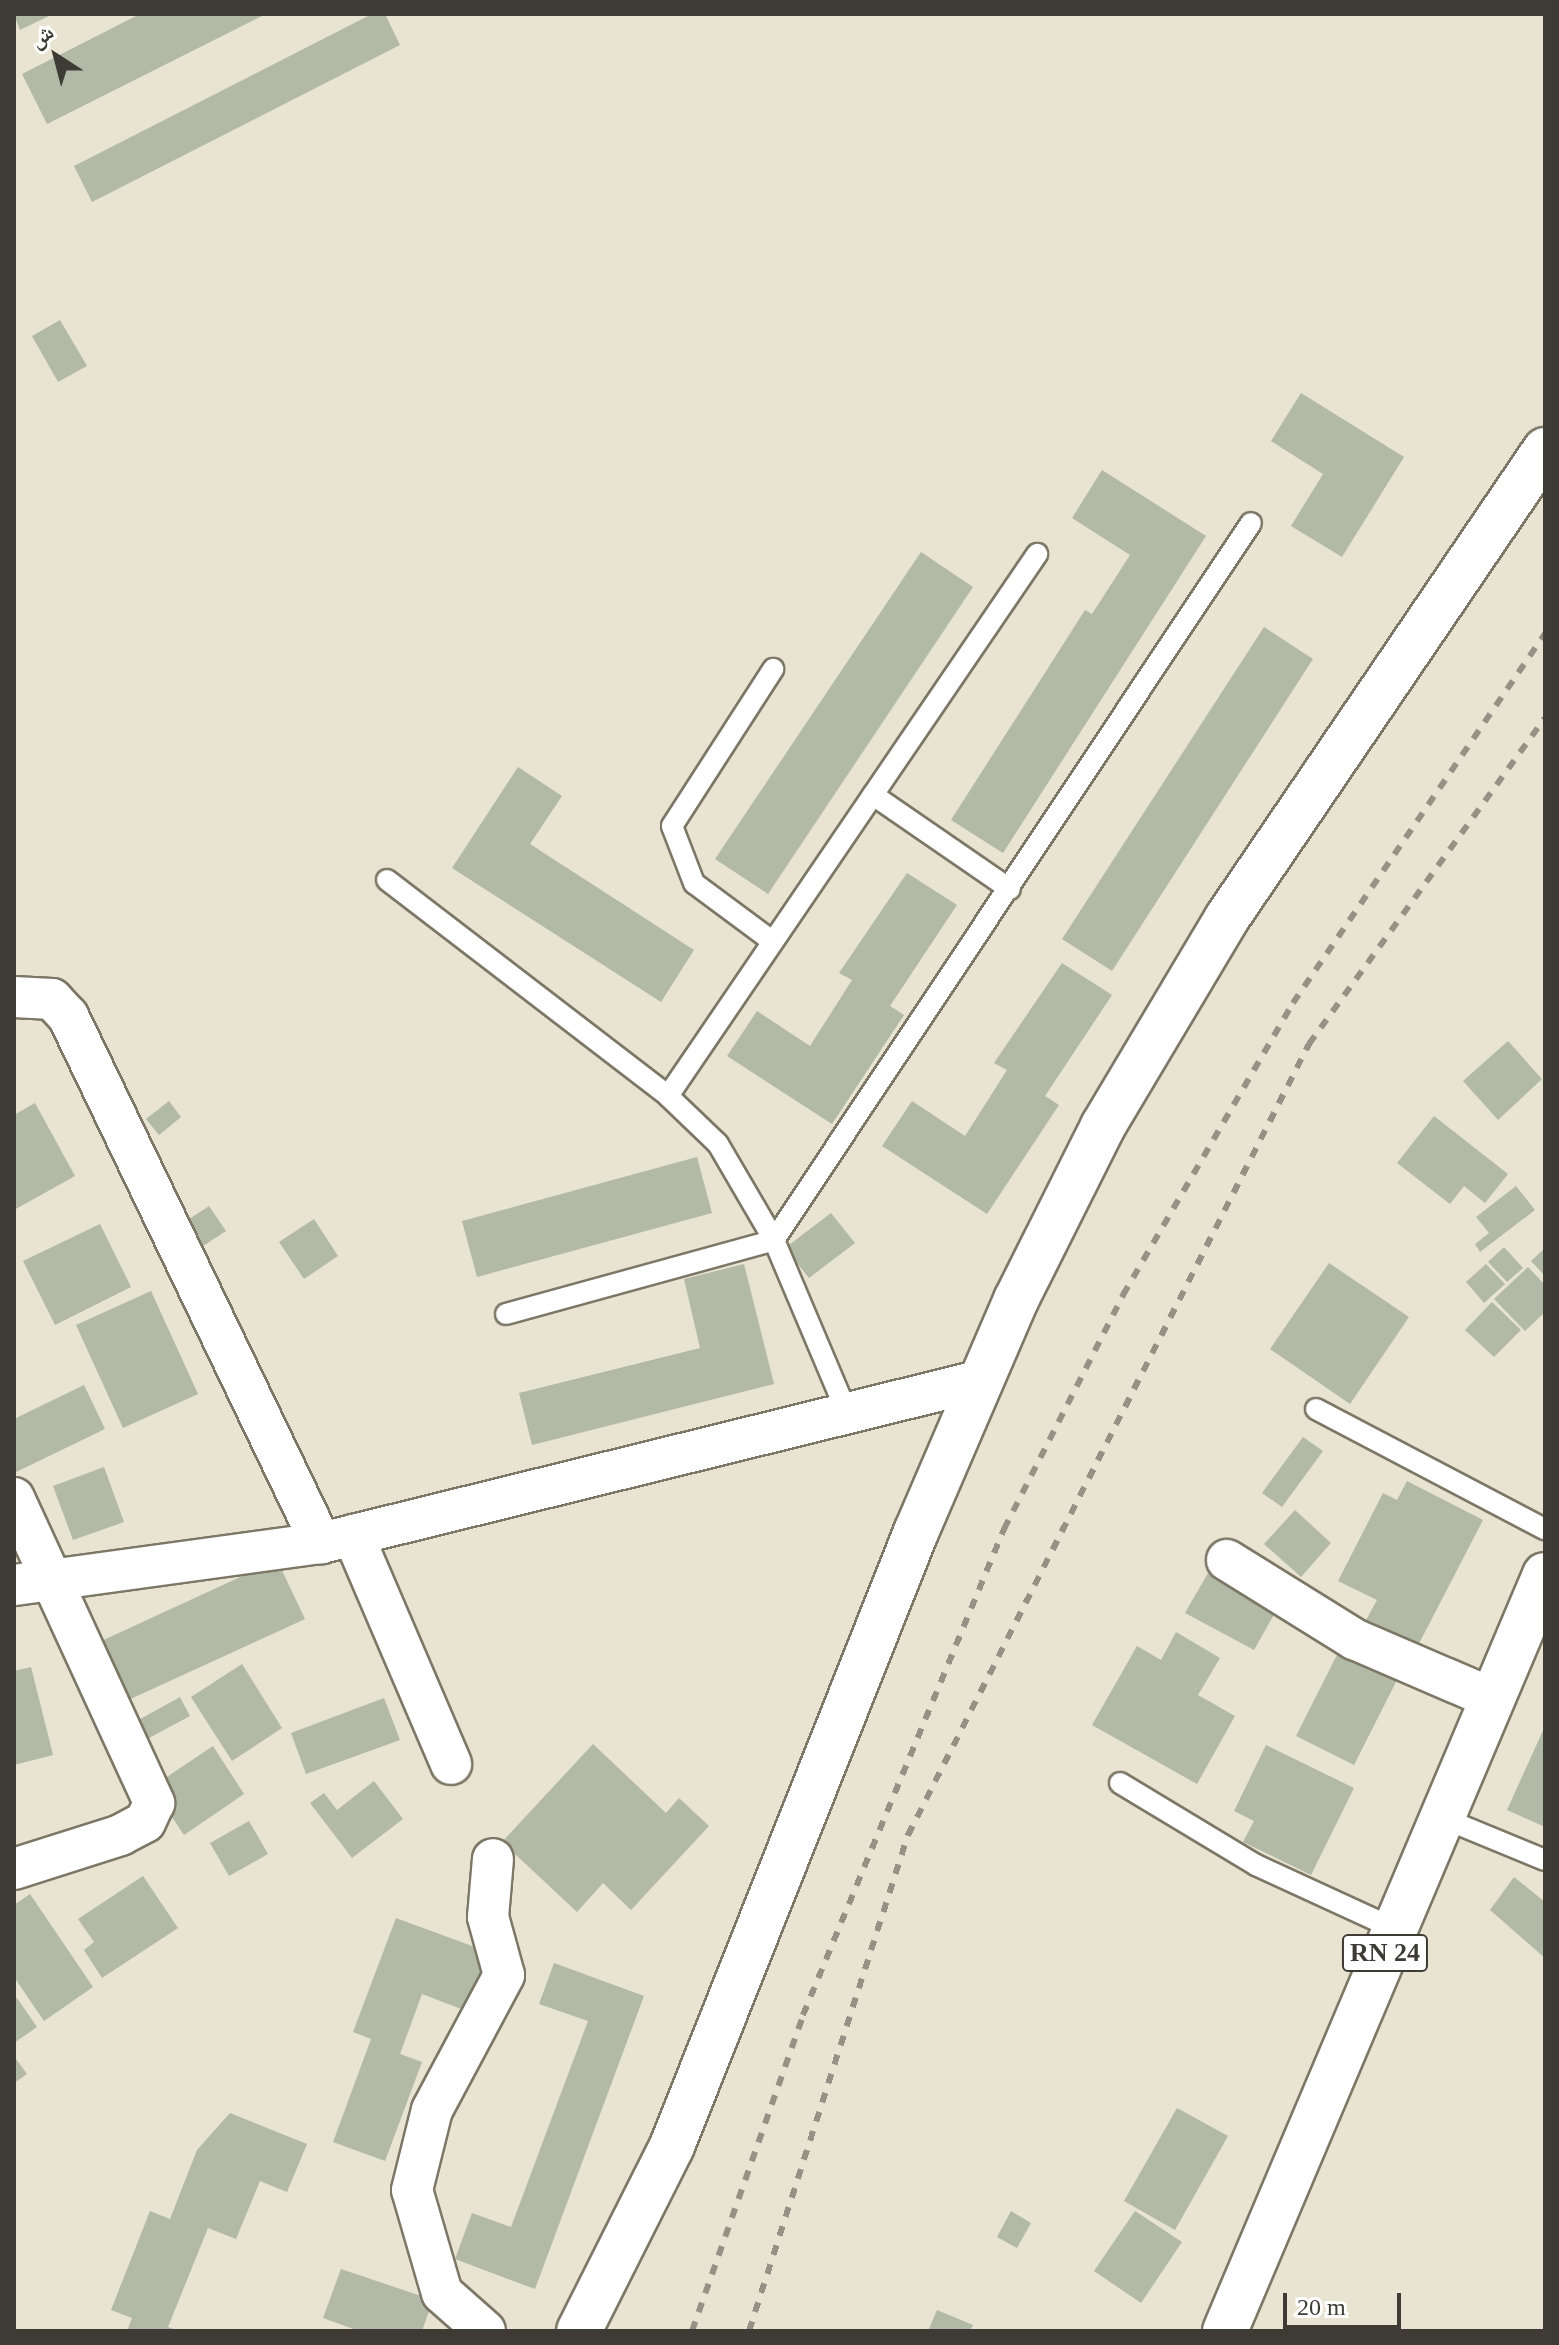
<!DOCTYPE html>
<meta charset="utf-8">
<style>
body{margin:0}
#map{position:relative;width:1559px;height:2345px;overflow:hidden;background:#e9e3d1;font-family:"Times New Roman","Noto Naskh Arabic",serif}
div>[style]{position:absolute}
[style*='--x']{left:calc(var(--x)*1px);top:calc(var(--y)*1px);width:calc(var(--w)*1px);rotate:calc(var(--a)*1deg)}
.building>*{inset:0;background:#b2b9a7}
.roads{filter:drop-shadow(2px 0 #7c7766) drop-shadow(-2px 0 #7c7766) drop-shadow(0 2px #7c7766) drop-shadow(0 -2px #7c7766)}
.service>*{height:20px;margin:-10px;padding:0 10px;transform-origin:10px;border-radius:10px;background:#fff}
.minor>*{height:40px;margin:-20px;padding:0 20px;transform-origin:20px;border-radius:20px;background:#fff}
.tertiary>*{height:44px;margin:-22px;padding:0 22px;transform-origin:22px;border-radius:22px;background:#fff}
.primary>*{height:44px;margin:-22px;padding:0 22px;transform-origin:22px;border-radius:22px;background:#fff}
.rail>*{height:6px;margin-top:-3px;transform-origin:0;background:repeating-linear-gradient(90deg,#959184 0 10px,transparent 0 20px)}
span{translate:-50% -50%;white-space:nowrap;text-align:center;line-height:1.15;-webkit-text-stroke:7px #fff;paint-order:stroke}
.shield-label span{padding:2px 6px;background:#fff;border:2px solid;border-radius:6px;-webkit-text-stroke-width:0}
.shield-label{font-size:26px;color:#3d3b34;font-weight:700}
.frame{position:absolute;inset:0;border:16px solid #3d3b34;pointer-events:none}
.north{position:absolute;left:16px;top:16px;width:80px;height:80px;-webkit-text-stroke:6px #fff;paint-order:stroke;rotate:324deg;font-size:22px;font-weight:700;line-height:32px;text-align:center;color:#3d3b34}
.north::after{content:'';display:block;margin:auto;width:28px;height:36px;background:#3d3b34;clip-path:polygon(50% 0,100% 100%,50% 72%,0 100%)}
.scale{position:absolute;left:1283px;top:2293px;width:118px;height:36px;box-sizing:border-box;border:4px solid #3d3b34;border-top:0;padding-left:10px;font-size:24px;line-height:28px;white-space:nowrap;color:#3d3b34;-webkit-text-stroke:6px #fff;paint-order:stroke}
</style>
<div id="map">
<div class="building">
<i style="clip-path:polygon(14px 14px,53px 14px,20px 30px)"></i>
<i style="clip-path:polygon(140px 14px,266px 14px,47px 124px,22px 74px)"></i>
<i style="clip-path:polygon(372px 14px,385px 14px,400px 45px,92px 202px,74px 166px)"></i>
<i style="clip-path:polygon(60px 320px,87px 366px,58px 382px,32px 336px)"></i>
<i style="clip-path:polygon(1301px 393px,1404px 457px,1342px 557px,1291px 526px,1323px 474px,1271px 441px)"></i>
<i style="clip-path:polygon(1102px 470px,1206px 536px,1003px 853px,951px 820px,1085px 610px,1092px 614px,1130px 555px,1072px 518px)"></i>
<i style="clip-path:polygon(921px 552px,973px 587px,768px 894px,715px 859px)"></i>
<i style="clip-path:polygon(1264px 627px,1313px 659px,1112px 971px,1062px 939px)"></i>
<i style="clip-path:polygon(518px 767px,562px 796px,530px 844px,694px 950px,661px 1002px,452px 868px)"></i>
<i style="clip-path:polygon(907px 873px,957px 905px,890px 1006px,904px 1015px,832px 1124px,727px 1056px,757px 1011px,810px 1046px,852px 980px,839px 973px)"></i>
<i style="clip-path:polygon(1062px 963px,1112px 995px,1045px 1096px,1059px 1105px,987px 1214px,882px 1146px,912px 1101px,965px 1136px,1007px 1070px,994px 1063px)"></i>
<i style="clip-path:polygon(1508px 1041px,1542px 1079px,1498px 1120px,1463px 1081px)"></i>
<i style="clip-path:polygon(169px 1101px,181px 1117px,159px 1135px,146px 1119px)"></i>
<i style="clip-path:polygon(35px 1103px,75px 1176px,14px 1210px,14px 1115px)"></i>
<i style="clip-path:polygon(1434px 1116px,1508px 1174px,1485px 1203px,1464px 1186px,1450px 1204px,1397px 1163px)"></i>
<i style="clip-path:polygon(697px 1157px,712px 1213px,477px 1277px,462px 1221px)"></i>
<i style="clip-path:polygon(1516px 1186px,1535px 1210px,1480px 1252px,1475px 1244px,1489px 1233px,1476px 1217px)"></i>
<i style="clip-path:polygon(209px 1206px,226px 1231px,200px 1248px,183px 1223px)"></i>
<i style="clip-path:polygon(831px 1213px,855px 1243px,809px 1278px,785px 1248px)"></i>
<i style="clip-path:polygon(314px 1219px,338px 1256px,304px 1279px,279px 1242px)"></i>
<i style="clip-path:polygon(100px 1224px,131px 1287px,55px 1325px,23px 1261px)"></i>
<i style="clip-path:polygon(1504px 1247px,1523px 1268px,1507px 1282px,1488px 1262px)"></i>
<i style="clip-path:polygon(1545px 1248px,1545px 1276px,1531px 1261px)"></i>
<i style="clip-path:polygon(1329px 1263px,1409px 1317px,1350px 1404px,1270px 1349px)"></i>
<i style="clip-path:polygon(744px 1264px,774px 1384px,532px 1445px,519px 1393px,700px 1348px,684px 1279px)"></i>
<i style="clip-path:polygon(1486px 1264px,1505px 1284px,1484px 1303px,1466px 1282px)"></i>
<i style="clip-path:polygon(1528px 1267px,1545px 1285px,1545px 1312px,1525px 1331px,1494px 1299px)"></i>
<i style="clip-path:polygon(151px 1291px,198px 1394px,123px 1428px,76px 1325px)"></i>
<i style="clip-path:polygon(1492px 1302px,1521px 1330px,1494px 1357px,1465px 1330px)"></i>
<i style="clip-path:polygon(84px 1385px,105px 1429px,14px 1473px,14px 1419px)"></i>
<i style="clip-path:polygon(1303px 1437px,1323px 1451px,1282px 1507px,1262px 1493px)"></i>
<i style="clip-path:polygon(104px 1467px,124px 1522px,73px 1540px,53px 1486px)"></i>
<i style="clip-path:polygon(1407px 1481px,1483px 1520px,1411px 1659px,1359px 1633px,1377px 1600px,1338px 1581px,1383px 1493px,1397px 1500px)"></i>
<i style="clip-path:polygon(1295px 1510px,1331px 1543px,1301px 1577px,1264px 1544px)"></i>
<i style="clip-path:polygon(277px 1560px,305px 1619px,124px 1702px,97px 1643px)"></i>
<i style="clip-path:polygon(1208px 1573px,1276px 1611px,1254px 1650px,1185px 1613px)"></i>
<i style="clip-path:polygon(1176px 1632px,1220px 1658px,1198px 1695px,1235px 1716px,1197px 1784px,1092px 1725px,1137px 1646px,1161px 1660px)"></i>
<i style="clip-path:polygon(1339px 1651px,1397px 1680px,1354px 1765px,1296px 1736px)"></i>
<i style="clip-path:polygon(242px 1664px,282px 1728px,232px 1761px,191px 1697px)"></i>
<i style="clip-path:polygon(31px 1667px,53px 1755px,14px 1765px,14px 1671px)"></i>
<i style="clip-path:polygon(180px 1697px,190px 1716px,136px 1745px,126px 1727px)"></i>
<i style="clip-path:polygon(384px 1698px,400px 1740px,306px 1774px,291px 1733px)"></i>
<i style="clip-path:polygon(1545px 1726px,1545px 1827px,1507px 1810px)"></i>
<i style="clip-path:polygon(593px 1744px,666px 1813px,679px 1798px,709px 1826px,631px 1910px,603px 1883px,577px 1912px,502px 1842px)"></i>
<i style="clip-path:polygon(1266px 1745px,1354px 1788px,1311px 1875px,1243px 1842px,1254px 1821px,1234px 1811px)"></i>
<i style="clip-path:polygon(213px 1746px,244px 1794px,184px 1835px,152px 1787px)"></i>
<i style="clip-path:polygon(374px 1781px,403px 1819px,352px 1858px,310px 1803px,324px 1793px,337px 1810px)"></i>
<i style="clip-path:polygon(249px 1821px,268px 1854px,229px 1876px,210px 1843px)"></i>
<i style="clip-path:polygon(143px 1876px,178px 1928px,102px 1978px,84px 1950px,94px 1942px,78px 1919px)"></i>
<i style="clip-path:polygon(1514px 1877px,1545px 1902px,1545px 1958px,1490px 1910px)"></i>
<i style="clip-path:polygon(30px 1894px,93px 1987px,44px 2021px,14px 1977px,14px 1905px)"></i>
<i style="clip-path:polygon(396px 1918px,491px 1953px,469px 2012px,422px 1994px,400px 2054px,422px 2062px,385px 2161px,333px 2142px,371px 2039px,353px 2032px)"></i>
<i style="clip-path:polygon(554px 1963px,644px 1996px,535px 2289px,455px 2259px,472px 2213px,511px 2227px,588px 2021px,539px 2004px)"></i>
<i style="clip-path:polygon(17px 1998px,37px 2027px,14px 2043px,14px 2000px)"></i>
<i style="clip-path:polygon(14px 2056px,27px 2074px,14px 2083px)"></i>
<i style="clip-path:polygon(1177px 2108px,1228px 2136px,1175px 2230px,1124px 2201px)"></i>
<i style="clip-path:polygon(230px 2113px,307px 2144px,287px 2192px,260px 2181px,236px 2239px,208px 2228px,168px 2327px,179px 2331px,127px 2331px,132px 2318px,111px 2310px,150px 2211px,170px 2219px,197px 2150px)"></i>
<i style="clip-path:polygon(1011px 2211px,1031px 2223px,1017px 2248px,997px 2237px)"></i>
<i style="clip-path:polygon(1135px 2211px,1182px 2242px,1141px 2303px,1094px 2271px)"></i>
<i style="clip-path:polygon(341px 2269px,433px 2300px,422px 2331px,359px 2331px,323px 2318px)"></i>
<i style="clip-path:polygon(937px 2310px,973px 2325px,970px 2331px,928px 2331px)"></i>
</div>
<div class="roads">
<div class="service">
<i style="--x:873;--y:795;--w:166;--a:34.5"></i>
<i style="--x:387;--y:880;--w:354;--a:37.5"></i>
<i style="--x:668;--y:1096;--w:69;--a:43.8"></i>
<i style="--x:718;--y:1144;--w:111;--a:59.7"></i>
<i style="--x:774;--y:1240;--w:188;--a:67.1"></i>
<i style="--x:772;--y:941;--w:97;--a:-143.4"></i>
<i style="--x:694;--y:883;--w:61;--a:-111.1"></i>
<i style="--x:672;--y:826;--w:187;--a:-57.2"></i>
<i style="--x:668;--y:1096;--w:656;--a:-55.75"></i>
<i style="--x:506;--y:1314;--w:278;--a:-15.4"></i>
<i style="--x:774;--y:1240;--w:861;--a:-56.37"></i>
<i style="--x:1316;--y:1409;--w:259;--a:27.7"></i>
<i style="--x:1120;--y:1783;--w:159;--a:31.1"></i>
<i style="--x:1256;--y:1865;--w:153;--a:24.7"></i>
<i style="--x:1443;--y:1818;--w:110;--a:22.4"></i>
</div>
<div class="minor">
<i style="--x:14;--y:997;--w:38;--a:3"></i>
<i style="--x:52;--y:999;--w:23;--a:47"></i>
<i style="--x:68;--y:1016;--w:585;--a:64.36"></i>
<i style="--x:321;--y:1543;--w:681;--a:-13.85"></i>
<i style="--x:14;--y:1498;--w:336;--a:65.3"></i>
<i style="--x:154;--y:1803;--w:21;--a:115"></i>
<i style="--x:145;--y:1822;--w:27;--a:152"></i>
<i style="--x:121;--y:1835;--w:112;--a:162.4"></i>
<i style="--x:353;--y:1535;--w:249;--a:66.8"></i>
<i style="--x:1227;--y:1560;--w:150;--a:31.9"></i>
<i style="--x:1354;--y:1639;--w:151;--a:23.3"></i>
<i style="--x:14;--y:1585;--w:310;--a:-7.8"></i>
<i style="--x:485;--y:2331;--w:57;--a:-138.5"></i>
<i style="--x:442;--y:2293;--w:107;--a:-106.2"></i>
<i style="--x:412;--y:2190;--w:82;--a:-76"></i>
<i style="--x:432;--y:2110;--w:153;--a:-61.9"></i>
<i style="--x:504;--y:1975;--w:60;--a:-105.4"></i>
<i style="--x:488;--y:1917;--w:58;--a:-85.1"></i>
</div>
<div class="tertiary">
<i style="--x:579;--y:2331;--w:207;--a:-63.3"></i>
<i style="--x:672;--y:2146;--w:661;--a:-68.33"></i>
<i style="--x:916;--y:1532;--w:253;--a:-66.7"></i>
<i style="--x:1016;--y:1300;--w:195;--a:-63.4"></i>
<i style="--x:1103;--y:1126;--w:242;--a:-59.2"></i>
<i style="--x:1227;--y:918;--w:566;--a:-55.8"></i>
</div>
<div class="primary">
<i style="--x:1225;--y:2331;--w:821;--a:-67.06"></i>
</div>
</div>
<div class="rail">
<i style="--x:692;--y:2331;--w:335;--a:-70.6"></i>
<i style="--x:803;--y:2015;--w:526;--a:-67.53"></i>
<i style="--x:1004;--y:1529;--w:263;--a:-63"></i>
<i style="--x:1123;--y:1295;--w:338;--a:-59.8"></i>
<i style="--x:1293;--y:1003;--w:448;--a:-55.7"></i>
<i style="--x:749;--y:2331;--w:521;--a:-72.23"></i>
<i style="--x:908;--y:1835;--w:887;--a:-63.12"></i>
<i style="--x:1309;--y:1044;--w:402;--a:-54.1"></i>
</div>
<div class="shield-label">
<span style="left:1385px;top:1953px">RN 24</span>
</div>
<div class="frame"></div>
<div class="north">ش</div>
<div class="scale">20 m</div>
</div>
